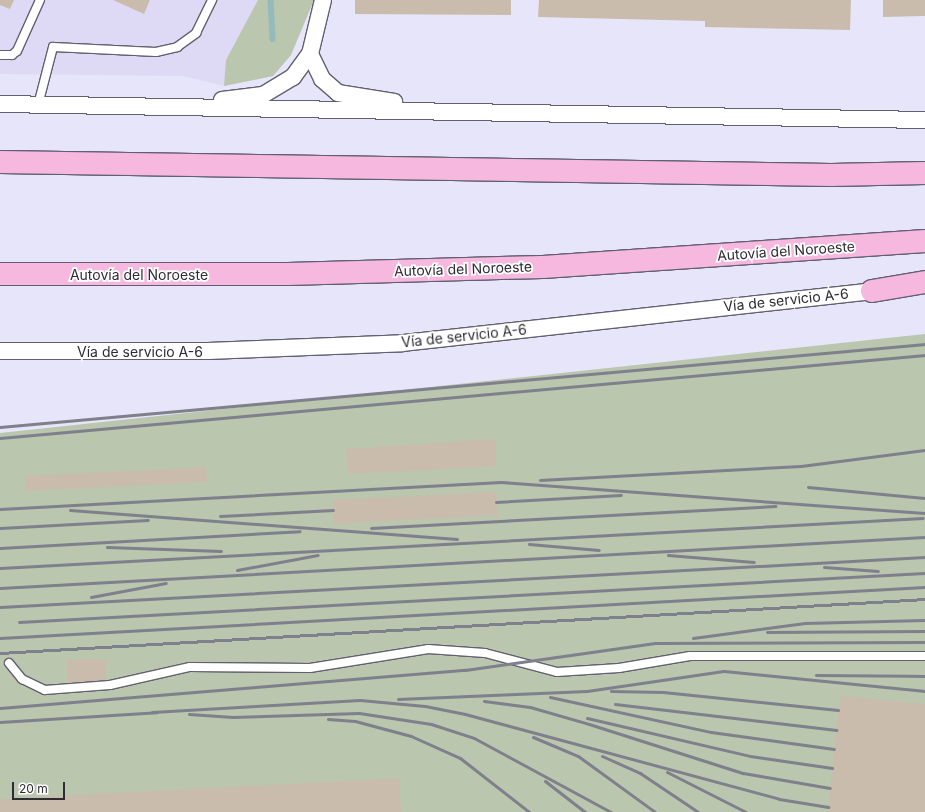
<!DOCTYPE html>
<meta charset="utf-8">
<style>
body{margin:0}
#map{position:relative;width:925px;height:812px;overflow:hidden;background:#e7e5f9;font-family:Inter,sans-serif}
div>[style]{position:absolute}
[style*='--x']{left:calc(var(--x)*1px);top:calc(var(--y)*1px);width:calc(var(--w)*1px);rotate:calc(var(--a)*1deg)}
.built>*{inset:0;background:#dedaf5}
.green>*{inset:0;background:#bac6ae}
.stream>*{height:5.5px;margin:-2.75px;padding:0 2.75px;transform-origin:2.75px;border-radius:2.75px;background:#93bbbc}
.building>*{inset:0;background:#cabcad}
.roads{filter:drop-shadow(1px 0 #626070) drop-shadow(-1px 0 #626070) drop-shadow(0 1px #626070) drop-shadow(0 -1px #626070)}
.lane>*{height:8px;margin:-4px;padding:0 4px;transform-origin:4px;border-radius:4px;background:#fff}
.street>*{height:16px;margin:-8px;padding:0 8px;transform-origin:8px;border-radius:8px;background:#fff}
.highway>*{height:22px;margin:-11px;padding:0 11px;transform-origin:11px;border-radius:11px;background:#f6b8df}
.rail>*{height:3px;margin:-1.5px;padding:0 1.5px;transform-origin:1.5px;border-radius:1.5px;background:#807f8c}
span{translate:-50% -50%;white-space:nowrap;text-align:center;line-height:1.15;-webkit-text-stroke:3.5px #fff;paint-order:stroke}
.street-label{font-size:14px;color:#2d2c33}
.scale{position:absolute;left:12px;top:782px;width:53px;height:18px;box-sizing:border-box;border:2px solid #2d2c33;border-top:0;padding-left:5px;font-size:12px;line-height:14px;white-space:nowrap;color:#2d2c33;-webkit-text-stroke:3px #fff;paint-order:stroke}
</style>
<div id="map">
<div class="built">
<i style="clip-path:polygon(0 0,314px 0,291px 55px,273px 76px,224px 86px,183px 76px,0 74px)"></i>
</div>
<div class="green">
<i style="clip-path:polygon(258px 0,314px 0,291px 55px,273px 76px,224px 86px,226px 60px)"></i>
<i style="clip-path:polygon(925px 334px,925px 812px,0 812px,0 433px)"></i>
</div>
<div class="stream">
<i style="--x:271;--y:0;--w:39;--a:87"></i>
</div>
<div class="building">
<i style="clip-path:polygon(0 0,14px 0,10px 9px,0 5px)"></i>
<i style="clip-path:polygon(113px 0,150px 0,144px 14px)"></i>
<i style="clip-path:polygon(355px 0,511px 0,511px 15px,355px 14px)"></i>
<i style="clip-path:polygon(539px 0,851px 0,850px 30px,705px 27px,705px 21px,538px 17px)"></i>
<i style="clip-path:polygon(883px 0,925px 0,925px 16px,883px 17px)"></i>
<i style="clip-path:polygon(495px 439px,496px 466px,348px 474px,346px 449px)"></i>
<i style="clip-path:polygon(206px 467px,207px 482px,25px 491px,25px 476px)"></i>
<i style="clip-path:polygon(496px 492px,497px 515px,334px 524px,333px 500px)"></i>
<i style="clip-path:polygon(105px 659px,106px 681px,67px 682px,67px 660px)"></i>
<i style="clip-path:polygon(840px 696px,925px 704px,925px 812px,828px 812px)"></i>
<i style="clip-path:polygon(399px 778px,401px 812px,0 812px,0 799px)"></i>
</div>
<div class="roads">
<div class="lane">
<i style="--x:0;--y:55;--w:12;--a:0"></i>
<i style="--x:12;--y:55;--w:6;--a:-39"></i>
<i style="--x:17;--y:51;--w:56;--a:-65.7"></i>
<i style="--x:38;--y:105;--w:60;--a:-75.5"></i>
<i style="--x:53;--y:47;--w:103;--a:2.8"></i>
<i style="--x:156;--y:52;--w:22;--a:-13"></i>
<i style="--x:177;--y:47;--w:24;--a:-36"></i>
<i style="--x:196;--y:33;--w:37;--a:-64"></i>
<i style="--x:9;--y:663;--w:21;--a:51"></i>
<i style="--x:22;--y:679;--w:25;--a:26"></i>
<i style="--x:45;--y:690;--w:65;--a:-4.4"></i>
<i style="--x:110;--y:685;--w:82;--a:-12.7"></i>
<i style="--x:190;--y:667;--w:120;--a:0.5"></i>
<i style="--x:310;--y:668;--w:120;--a:-9.1"></i>
<i style="--x:428;--y:649;--w:57;--a:4"></i>
<i style="--x:485;--y:653;--w:74;--a:14.8"></i>
<i style="--x:557;--y:672;--w:62;--a:-3.7"></i>
<i style="--x:619;--y:668;--w:72;--a:-9.6"></i>
<i style="--x:690;--y:656;--w:235;--a:0"></i>
</div>
<div class="street">
<i style="--x:310;--y:54;--w:28;--a:64"></i>
<i style="--x:322;--y:79;--w:21;--a:41"></i>
<i style="--x:338;--y:93;--w:57;--a:9.1"></i>
<i style="--x:222;--y:100;--w:41;--a:-7"></i>
<i style="--x:263;--y:95;--w:35;--a:-31"></i>
<i style="--x:293;--y:77;--w:29;--a:-54"></i>
<i style="--x:310;--y:54;--w:56;--a:-76.5"></i>
<i style="--x:0;--y:104;--w:925;--a:0.99"></i>
<i style="--x:0;--y:351;--w:208;--a:0"></i>
<i style="--x:208;--y:351;--w:195;--a:-2.3"></i>
<i style="--x:403;--y:343;--w:483;--a:-6.3"></i>
</div>
<div class="highway">
<i style="--x:0;--y:162;--w:831;--a:0.9"></i>
<i style="--x:831;--y:175;--w:94;--a:-1.2"></i>
<i style="--x:0;--y:274;--w:288;--a:0"></i>
<i style="--x:288;--y:274;--w:255;--a:-1.6"></i>
<i style="--x:543;--y:267;--w:383;--a:-3.9"></i>
<i style="--x:872;--y:291;--w:54;--a:-9.6"></i>
</div>
</div>
<div class="rail">
<i style="--x:0;--y:427;--w:929;--a:-5.13"></i>
<i style="--x:0;--y:438;--w:929;--a:-5.13"></i>
<i style="--x:540;--y:480;--w:261;--a:-3.1"></i>
<i style="--x:801;--y:466;--w:125;--a:-7.4"></i>
<i style="--x:808;--y:487;--w:118;--a:5.4"></i>
<i style="--x:496;--y:502;--w:125;--a:-3.2"></i>
<i style="--x:0;--y:509;--w:502;--a:-3.08"></i>
<i style="--x:501;--y:482;--w:425;--a:4.2"></i>
<i style="--x:70;--y:510;--w:388;--a:4.3"></i>
<i style="--x:220;--y:516;--w:113;--a:-3"></i>
<i style="--x:0;--y:528;--w:148;--a:-3.1"></i>
<i style="--x:371;--y:528;--w:405;--a:-3.1"></i>
<i style="--x:529;--y:544;--w:70;--a:4.9"></i>
<i style="--x:107;--y:547;--w:114;--a:2"></i>
<i style="--x:0;--y:548;--w:300;--a:-3.2"></i>
<i style="--x:668;--y:555;--w:86;--a:4.7"></i>
<i style="--x:824;--y:567;--w:54;--a:4.2"></i>
<i style="--x:0;--y:568;--w:924;--a:-3.1"></i>
<i style="--x:237;--y:570;--w:82;--a:-10.5"></i>
<i style="--x:0;--y:588;--w:926;--a:-3.16"></i>
<i style="--x:91;--y:597;--w:76;--a:-10.6"></i>
<i style="--x:0;--y:607;--w:926;--a:-3.09"></i>
<i style="--x:19;--y:622;--w:907;--a:-3.1"></i>
<i style="--x:767;--y:632;--w:158;--a:-0.4"></i>
<i style="--x:0;--y:638;--w:926;--a:-3.16"></i>
<i style="--x:693;--y:638;--w:113;--a:-7.6"></i>
<i style="--x:805;--y:623;--w:120;--a:-1.4"></i>
<i style="--x:0;--y:653;--w:927;--a:-3.34"></i>
<i style="--x:816;--y:675;--w:109;--a:0.5"></i>
<i style="--x:611;--y:691;--w:52;--a:1.1"></i>
<i style="--x:663;--y:692;--w:176;--a:5.9"></i>
<i style="--x:550;--y:697;--w:165;--a:12.3"></i>
<i style="--x:711;--y:732;--w:124;--a:7.9"></i>
<i style="--x:398;--y:699;--w:189;--a:-2.4"></i>
<i style="--x:587;--y:691;--w:138;--a:-8.3"></i>
<i style="--x:724;--y:671;--w:202;--a:5.7"></i>
<i style="--x:484;--y:701;--w:46;--a:7.4"></i>
<i style="--x:530;--y:707;--w:61;--a:16.1"></i>
<i style="--x:589;--y:724;--w:162;--a:17.7"></i>
<i style="--x:743;--y:773;--w:88;--a:9.8"></i>
<i style="--x:615;--y:704;--w:223;--a:6.7"></i>
<i style="--x:0;--y:708;--w:467;--a:-4.7"></i>
<i style="--x:465;--y:670;--w:192;--a:-8.1"></i>
<i style="--x:655;--y:643;--w:270;--a:-0.2"></i>
<i style="--x:152;--y:712;--w:208;--a:-3.3"></i>
<i style="--x:360;--y:700;--w:65;--a:5.3"></i>
<i style="--x:425;--y:706;--w:41;--a:11.3"></i>
<i style="--x:465;--y:714;--w:325;--a:15.1"></i>
<i style="--x:779;--y:799;--w:50;--a:9.3"></i>
<i style="--x:189;--y:714;--w:44;--a:3.9"></i>
<i style="--x:233;--y:717;--w:126;--a:-1.8"></i>
<i style="--x:359;--y:713;--w:73;--a:8.7"></i>
<i style="--x:431;--y:724;--w:45;--a:18"></i>
<i style="--x:474;--y:738;--w:156;--a:28.4"></i>
<i style="--x:587;--y:718;--w:167;--a:13.1"></i>
<i style="--x:750;--y:756;--w:83;--a:8.3"></i>
<i style="--x:328;--y:719;--w:27;--a:4"></i>
<i style="--x:355;--y:721;--w:58;--a:15"></i>
<i style="--x:411;--y:736;--w:54;--a:24.2"></i>
<i style="--x:460;--y:758;--w:88;--a:38"></i>
<i style="--x:0;--y:722;--w:157;--a:-3.6"></i>
<i style="--x:533;--y:737;--w:49;--a:22.9"></i>
<i style="--x:578;--y:756;--w:95;--a:36"></i>
<i style="--x:602;--y:756;--w:42;--a:24.1"></i>
<i style="--x:640;--y:773;--w:70;--a:33.9"></i>
<i style="--x:667;--y:772;--w:89;--a:26.9"></i>
<i style="--x:545;--y:781;--w:51;--a:37.8"></i>
</div>
<div class="street-label">
<span style="left:786px;top:251px;rotate:-4deg">Autovía del Noroeste</span>
<span style="left:463px;top:269px;rotate:-2deg">Autovía del Noroeste</span>
<span style="left:139px;top:275px">Autovía del Noroeste</span>
<span style="left:786px;top:300px;rotate:-6deg">Vía de servicio A-6</span>
<span style="left:464px;top:336px;rotate:-6deg">Vía de servicio A-6</span>
<span style="left:140px;top:352px">Vía de servicio A-6</span>
</div>
<div class="scale">20 m</div>
</div>
